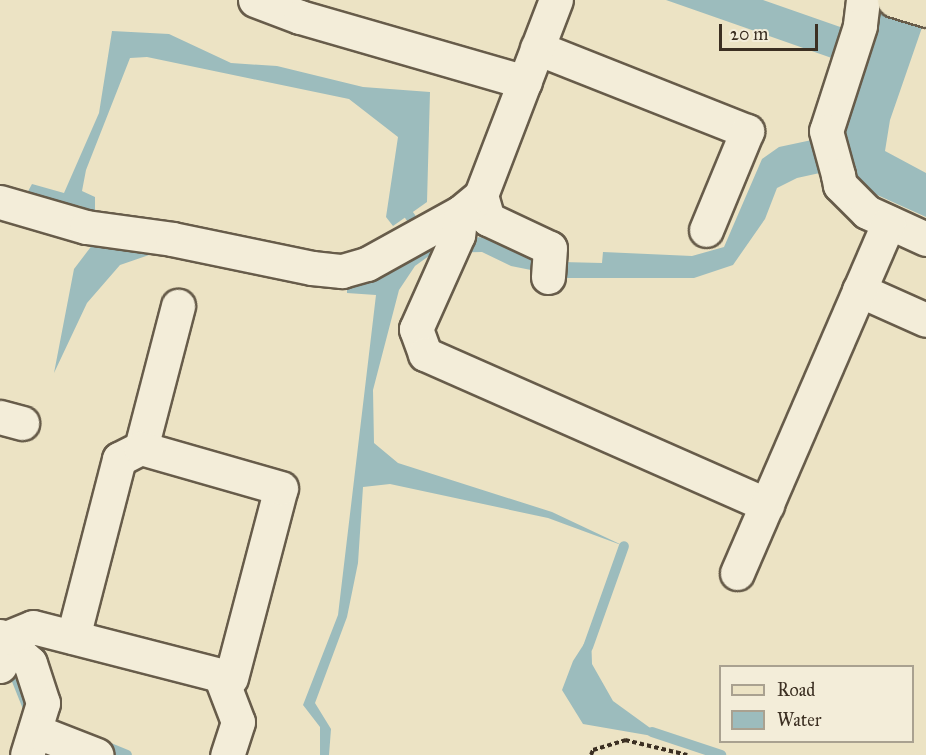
<!DOCTYPE html>
<style>
body{margin:0}
#map{position:relative;width:926px;height:755px;overflow:hidden;background:#ece3c4;font-family:"IM FELL Great Primer",serif}
div>[style]{position:absolute}
[style*='--x']{left:calc(var(--x)*1px);top:calc(var(--y)*1px);width:calc(var(--w)*1px);rotate:calc(var(--a)*1deg)}
.water>*{inset:0;background:#9cbcbd}
.stream>*{height:10px;margin:-5px;padding:0 5px;transform-origin:5px;border-radius:5px;background:#9cbcbd}
.path>*{height:4px;margin-top:-2px;transform-origin:0;background:repeating-linear-gradient(90deg,#3b2f22 0 4.5px,transparent 0 7.5px)}
.roads{filter:drop-shadow(2px 0 #675c4a) drop-shadow(-2px 0 #675c4a) drop-shadow(0 2px #675c4a) drop-shadow(0 -2px #675c4a)}
.minor>*{height:33px;margin:-16.5px;padding:0 16.5px;transform-origin:16.5px;border-radius:16.5px;background:#f3edd9}
.major>*{height:33px;margin:-16.5px;padding:0 16.5px;transform-origin:16.5px;border-radius:16.5px;background:#ece3c4}
span{translate:-50% -50%;white-space:nowrap;text-align:center;line-height:1.15;-webkit-text-stroke:5px #f3edd9;paint-order:stroke}
.legend{position:absolute;left:719px;top:665px;width:195px;height:78px;box-sizing:border-box;background:#f3edd9;border:2px solid #a9a190;margin:0;padding:8px 10px;list-style:none;font-size:18px;color:#3b2f22}
.legend li{display:flex;align-items:center;gap:12px;height:30px}
.legend b{width:30px;border:2px solid #a9a190}
.scale{position:absolute;left:719px;top:24px;width:99px;height:27px;box-sizing:border-box;border:3px solid #3b2f22;border-top:0;padding-left:8px;font-size:18px;line-height:21px;white-space:nowrap;color:#3b2f22;-webkit-text-stroke:4px #f3edd9;paint-order:stroke}
</style>
<div id="map">
<div class="water">
<i style="clip-path:polygon(666px 0,763px 0,866px 36px,880px 0,926px 16px,890px 120px,885px 151px,926px 173px,926px 217px,875px 194px,847px 167px,797px 178px,777px 188px,765px 219px,733px 265px,694px 278px,562px 278px,562px 262px,602px 263px,603px 252px,692px 256px,724px 247px,762px 159px,779px 147px,840px 134px,863px 69px)"></i>
<i style="clip-path:polygon(112px 31px,169px 34px,231px 63px,277px 66px,363px 87px,430px 92px,427px 202px,393px 226px,386px 217px,398px 137px,349px 99px,147px 57px,130px 58px,86px 170px,82px 191px,95px 197px,95px 214px,81px 206px,26px 195px,32px 184px,64px 193px,99px 113px)"></i>
<i style="clip-path:polygon(485px 237px,538px 256px,536px 271px,511px 266px,482px 252px,433px 253px,415px 266px,399px 290px,373px 390px,374px 443px,398px 463px,552px 512px,624px 546px,548px 518px,390px 484px,363px 487px,358px 563px,347px 617px,315px 703px,331px 729px,329px 755px,320px 755px,320px 727px,303px 705px,338px 615px,376px 295px,347px 293px,347px 284px,436px 239px)"></i>
<i style="clip-path:polygon(93px 244px,149px 255px,120px 265px,87px 303px,54px 373px,74px 269px)"></i>
<i style="clip-path:polygon(591px 633px,592px 664px,613px 701px,664px 738px,583px 724px,562px 690px,573px 661px)"></i>
</div>
<div class="stream">
<i style="--x:409;--y:215;--w:21;--a:55"></i>
<i style="--x:588;--y:647;--w:107;--a:-70.4"></i>
<i style="--x:9;--y:661;--w:51;--a:68"></i>
<i style="--x:652;--y:732;--w:73;--a:18.4"></i>
<i style="--x:100;--y:744;--w:29;--a:22"></i>
</div>
<div class="path">
<i style="--x:591;--y:755;--w:5;--a:-68"></i>
<i style="--x:593;--y:750;--w:34;--a:-17"></i>
<i style="--x:625;--y:740;--w:64;--a:13.6"></i>
</div>
<div class="roads">
<div class="minor">
<i style="--x:255;--y:0;--w:48;--a:20.7"></i>
<i style="--x:300;--y:17;--w:234;--a:16.1"></i>
<i style="--x:863;--y:0;--w:26;--a:97"></i>
<i style="--x:860;--y:26;--w:110;--a:107.9"></i>
<i style="--x:826;--y:131;--w:46;--a:74.7"></i>
<i style="--x:838;--y:175;--w:10;--a:79"></i>
<i style="--x:840;--y:185;--w:38;--a:45"></i>
<i style="--x:867;--y:212;--w:65;--a:24.6"></i>
<i style="--x:537;--y:48;--w:226;--a:21.6"></i>
<i style="--x:747;--y:131;--w:107;--a:112.5"></i>
<i style="--x:481;--y:195;--w:25;--a:74"></i>
<i style="--x:488;--y:219;--w:68;--a:25.1"></i>
<i style="--x:550;--y:248;--w:29;--a:94"></i>
<i style="--x:0;--y:202;--w:90;--a:16.2"></i>
<i style="--x:86;--y:227;--w:87;--a:7.9"></i>
<i style="--x:172;--y:239;--w:143;--a:11.7"></i>
<i style="--x:312;--y:268;--w:30;--a:6"></i>
<i style="--x:342;--y:271;--w:26;--a:-16"></i>
<i style="--x:367;--y:264;--w:107;--a:-29"></i>
<i style="--x:461;--y:212;--w:26;--a:-40"></i>
<i style="--x:481;--y:195;--w:209;--a:-69"></i>
<i style="--x:461;--y:212;--w:23;--a:97"></i>
<i style="--x:458;--y:235;--w:103;--a:114.1"></i>
<i style="--x:416;--y:329;--w:27;--a:70"></i>
<i style="--x:425;--y:354;--w:374;--a:23.8"></i>
<i style="--x:859;--y:290;--w:73;--a:24.1"></i>
<i style="--x:0;--y:417;--w:23;--a:15"></i>
<i style="--x:737;--y:573;--w:382;--a:-66.6"></i>
<i style="--x:0;--y:636;--w:40;--a:42"></i>
<i style="--x:30;--y:663;--w:42;--a:72"></i>
<i style="--x:43;--y:703;--w:54;--a:107.1"></i>
<i style="--x:73;--y:637;--w:184;--a:-75.5"></i>
<i style="--x:119;--y:459;--w:25;--a:-27"></i>
<i style="--x:141;--y:448;--w:147;--a:-75.4"></i>
<i style="--x:0;--y:666;--w:29;--a:-78"></i>
<i style="--x:6;--y:638;--w:29;--a:-22"></i>
<i style="--x:33;--y:627;--w:204;--a:14.4"></i>
<i style="--x:231;--y:678;--w:196;--a:-75.3"></i>
<i style="--x:281;--y:488;--w:146;--a:-164.1"></i>
<i style="--x:220;--y:675;--w:50;--a:69"></i>
<i style="--x:238;--y:722;--w:35;--a:108"></i>
<i style="--x:35;--y:731;--w:66;--a:21.2"></i>
</div>
<div class="major">
<i style="--x:894;--y:0;--w:34;--a:17"></i>
</div>
</div>
<ul class="legend">
<li><b style="height:8px;background:#ece3c4"></b>Road</li>
<li><b style="height:16px;background:#9cbcbd"></b>Water</li>
</ul>
<div class="scale">20 m</div>
</div>
